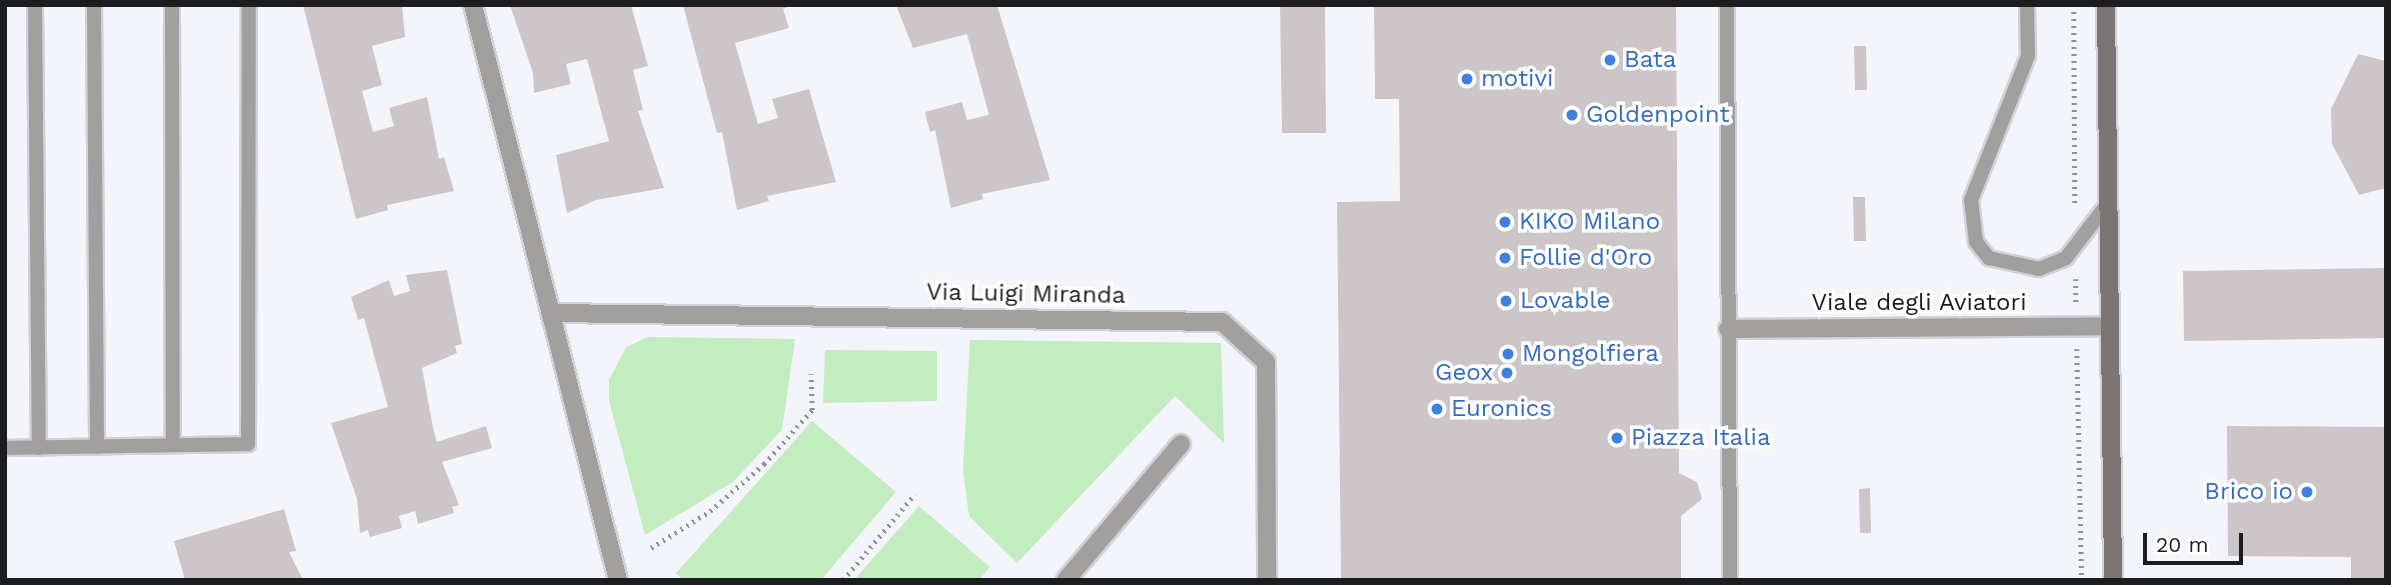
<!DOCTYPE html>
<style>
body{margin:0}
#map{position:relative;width:2391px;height:585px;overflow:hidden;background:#f4f5fb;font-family:"Work Sans",sans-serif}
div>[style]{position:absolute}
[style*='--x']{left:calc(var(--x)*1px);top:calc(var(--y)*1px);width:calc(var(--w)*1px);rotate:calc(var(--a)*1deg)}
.green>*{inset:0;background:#c3ecc1}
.building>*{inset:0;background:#ccc6c9}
.path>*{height:4.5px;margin-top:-2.25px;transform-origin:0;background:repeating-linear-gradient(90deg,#8f9094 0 2px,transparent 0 7px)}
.roads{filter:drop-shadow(2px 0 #d1d2d8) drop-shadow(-2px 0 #d1d2d8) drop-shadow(0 2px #d1d2d8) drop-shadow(0 -2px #d1d2d8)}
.service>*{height:14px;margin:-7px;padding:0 7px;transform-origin:7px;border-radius:7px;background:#a29f9f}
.minor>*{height:18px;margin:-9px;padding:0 9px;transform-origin:9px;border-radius:9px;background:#a29f9f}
.secondary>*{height:18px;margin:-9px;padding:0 9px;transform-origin:9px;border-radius:9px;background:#7b7675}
.dots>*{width:19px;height:19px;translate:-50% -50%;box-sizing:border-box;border:4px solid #fff;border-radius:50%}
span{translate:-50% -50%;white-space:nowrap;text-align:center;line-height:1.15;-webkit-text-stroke:7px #fff;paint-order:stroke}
.shop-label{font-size:24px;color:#366cbe}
.left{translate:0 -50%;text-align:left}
.right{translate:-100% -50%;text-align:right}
.street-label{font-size:24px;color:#1c1d1f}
.frame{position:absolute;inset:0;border:7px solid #1c1d1f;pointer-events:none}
.scale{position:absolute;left:2143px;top:533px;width:100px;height:32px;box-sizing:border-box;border:4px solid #1c1d1f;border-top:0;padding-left:9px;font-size:21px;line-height:24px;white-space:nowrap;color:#1c1d1f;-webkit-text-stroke:5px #fff;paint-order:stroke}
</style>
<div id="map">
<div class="green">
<i style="clip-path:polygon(648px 337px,795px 339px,782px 430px,733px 482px,645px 535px,609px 401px,609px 380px,626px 347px)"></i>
<i style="clip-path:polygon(970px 340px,1221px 343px,1224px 443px,1175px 396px,1017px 563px,969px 516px,963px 470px)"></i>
<i style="clip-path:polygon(825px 350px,937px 351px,937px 401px,823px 403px)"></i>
<i style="clip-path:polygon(812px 421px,896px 492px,821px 580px,683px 580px,676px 573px)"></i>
<i style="clip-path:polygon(919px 506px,990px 567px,979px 580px,854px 580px)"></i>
</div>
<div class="building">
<i style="clip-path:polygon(303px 5px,402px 5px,405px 37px,372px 46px,382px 85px,362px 91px,368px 114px,373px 132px,394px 126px,389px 108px,427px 97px,439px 159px,444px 157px,454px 191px,387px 205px,388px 210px,356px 219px)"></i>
<i style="clip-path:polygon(510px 5px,631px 5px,648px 66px,633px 70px,643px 110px,638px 111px,664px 188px,596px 200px,567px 213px,556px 155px,609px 141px,587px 59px,566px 64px,571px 84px,534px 93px,533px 73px)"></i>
<i style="clip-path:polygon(683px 5px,792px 5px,783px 9px,789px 28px,735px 43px,758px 124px,778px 118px,772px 99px,809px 89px,836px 182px,767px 196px,769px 201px,737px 210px,722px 132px,717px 133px)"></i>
<i style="clip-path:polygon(896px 5px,997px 5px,1050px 180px,982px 194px,983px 199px,951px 208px,935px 130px,930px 132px,925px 112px,962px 102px,967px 120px,989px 115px,967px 34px,913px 48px)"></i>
<i style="clip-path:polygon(1280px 5px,1325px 5px,1326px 133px,1282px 133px)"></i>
<i style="clip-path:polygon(1374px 5px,1676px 5px,1679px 473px,1697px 482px,1702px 499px,1681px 516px,1681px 580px,1341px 580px,1337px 202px,1400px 201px,1399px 99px,1375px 99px)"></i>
<i style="clip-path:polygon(1854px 46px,1866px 46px,1867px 90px,1855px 90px)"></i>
<i style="clip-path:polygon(2358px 54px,2386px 61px,2386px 188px,2359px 195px,2332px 144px,2331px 109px)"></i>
<i style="clip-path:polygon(1853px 197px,1865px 197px,1866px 241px,1854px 241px)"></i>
<i style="clip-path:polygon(2386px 268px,2386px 338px,2184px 341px,2183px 271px)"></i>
<i style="clip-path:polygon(447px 270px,462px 344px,455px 346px,457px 353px,422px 368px,433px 428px,437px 442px,486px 426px,492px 448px,442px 462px,459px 505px,452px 507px,454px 513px,418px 524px,415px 511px,399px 516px,402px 528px,370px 537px,368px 530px,360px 533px,357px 499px,331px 423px,388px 407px,364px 318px,358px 320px,351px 297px,389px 280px,394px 296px,410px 291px,406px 275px)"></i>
<i style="clip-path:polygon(2227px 426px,2386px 427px,2386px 580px,2351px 580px,2351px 557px,2228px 556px)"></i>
<i style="clip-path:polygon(1870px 488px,1871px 533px,1860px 533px,1859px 489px)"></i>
<i style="clip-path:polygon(284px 509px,296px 551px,289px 552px,303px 580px,185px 580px,174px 541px)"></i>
</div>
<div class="path">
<i style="--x:2074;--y:5;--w:199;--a:89.7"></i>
<i style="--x:2076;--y:279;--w:23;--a:90"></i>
<i style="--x:2077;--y:349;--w:231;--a:88.8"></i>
<i style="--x:651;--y:548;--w:70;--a:-32.1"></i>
<i style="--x:710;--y:511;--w:72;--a:-41"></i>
<i style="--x:764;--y:464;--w:72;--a:-48.4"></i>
<i style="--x:812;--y:410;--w:36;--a:-92"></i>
<i style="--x:843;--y:580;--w:112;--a:-50.1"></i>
</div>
<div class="roads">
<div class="service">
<i style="--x:35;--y:5;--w:443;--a:89.5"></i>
<i style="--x:94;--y:5;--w:442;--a:89.6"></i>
<i style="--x:172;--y:5;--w:440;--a:89.9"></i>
<i style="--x:1727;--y:5;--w:575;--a:89.7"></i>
<i style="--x:2027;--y:5;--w:51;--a:88.9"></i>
<i style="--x:2028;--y:56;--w:155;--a:111.6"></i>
<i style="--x:1971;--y:200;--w:42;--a:83.2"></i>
<i style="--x:1976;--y:242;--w:21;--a:51"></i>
<i style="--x:1989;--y:258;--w:51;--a:12.4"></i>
<i style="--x:2039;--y:269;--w:29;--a:-22"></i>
<i style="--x:2066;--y:258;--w:69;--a:-52.6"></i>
<i style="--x:5;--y:448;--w:243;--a:-0.9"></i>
<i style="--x:248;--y:444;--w:439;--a:-89.9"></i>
</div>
<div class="minor">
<i style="--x:473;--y:5;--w:593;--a:75.85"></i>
<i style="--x:552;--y:313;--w:670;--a:0.77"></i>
<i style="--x:1222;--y:322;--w:59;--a:42.3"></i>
<i style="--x:1266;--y:362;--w:218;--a:89.7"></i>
<i style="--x:1728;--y:329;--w:382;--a:-0.4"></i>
<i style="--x:1066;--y:580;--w:178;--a:-49.8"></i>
</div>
<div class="secondary">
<i style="--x:2106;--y:5;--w:575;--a:89.3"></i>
</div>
</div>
<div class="dots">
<i style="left:1610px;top:60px;background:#3f7fe0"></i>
<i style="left:1467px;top:79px;background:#3f7fe0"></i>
<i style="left:1572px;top:115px;background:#3f7fe0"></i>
<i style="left:1505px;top:222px;background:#3f7fe0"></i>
<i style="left:1505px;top:258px;background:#3f7fe0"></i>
<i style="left:1506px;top:301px;background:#3f7fe0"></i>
<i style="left:1508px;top:354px;background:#3f7fe0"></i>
<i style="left:1507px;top:373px;background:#3f7fe0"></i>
<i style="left:1437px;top:409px;background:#3f7fe0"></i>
<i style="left:1617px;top:438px;background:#3f7fe0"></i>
<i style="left:2307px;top:492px;background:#3f7fe0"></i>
</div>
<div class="shop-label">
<span class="left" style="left:1624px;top:60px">Bata</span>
<span class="left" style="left:1481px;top:79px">motivi</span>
<span class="left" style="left:1586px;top:115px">Goldenpoint</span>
<span class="left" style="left:1519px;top:222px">KIKO Milano</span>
<span class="left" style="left:1519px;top:258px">Follie d'Oro</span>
<span class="left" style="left:1520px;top:301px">Lovable</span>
<span class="left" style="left:1522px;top:354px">Mongolfiera</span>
<span class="right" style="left:1493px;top:373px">Geox</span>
<span class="left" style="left:1451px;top:409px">Euronics</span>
<span class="left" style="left:1631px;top:438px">Piazza Italia</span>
<span class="right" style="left:2293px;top:492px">Brico io</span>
</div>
<div class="street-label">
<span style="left:1026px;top:294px;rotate:1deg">Via Luigi Miranda</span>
<span style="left:1919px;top:303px">Viale degli Aviatori</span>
</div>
<div class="frame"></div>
<div class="scale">20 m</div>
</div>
